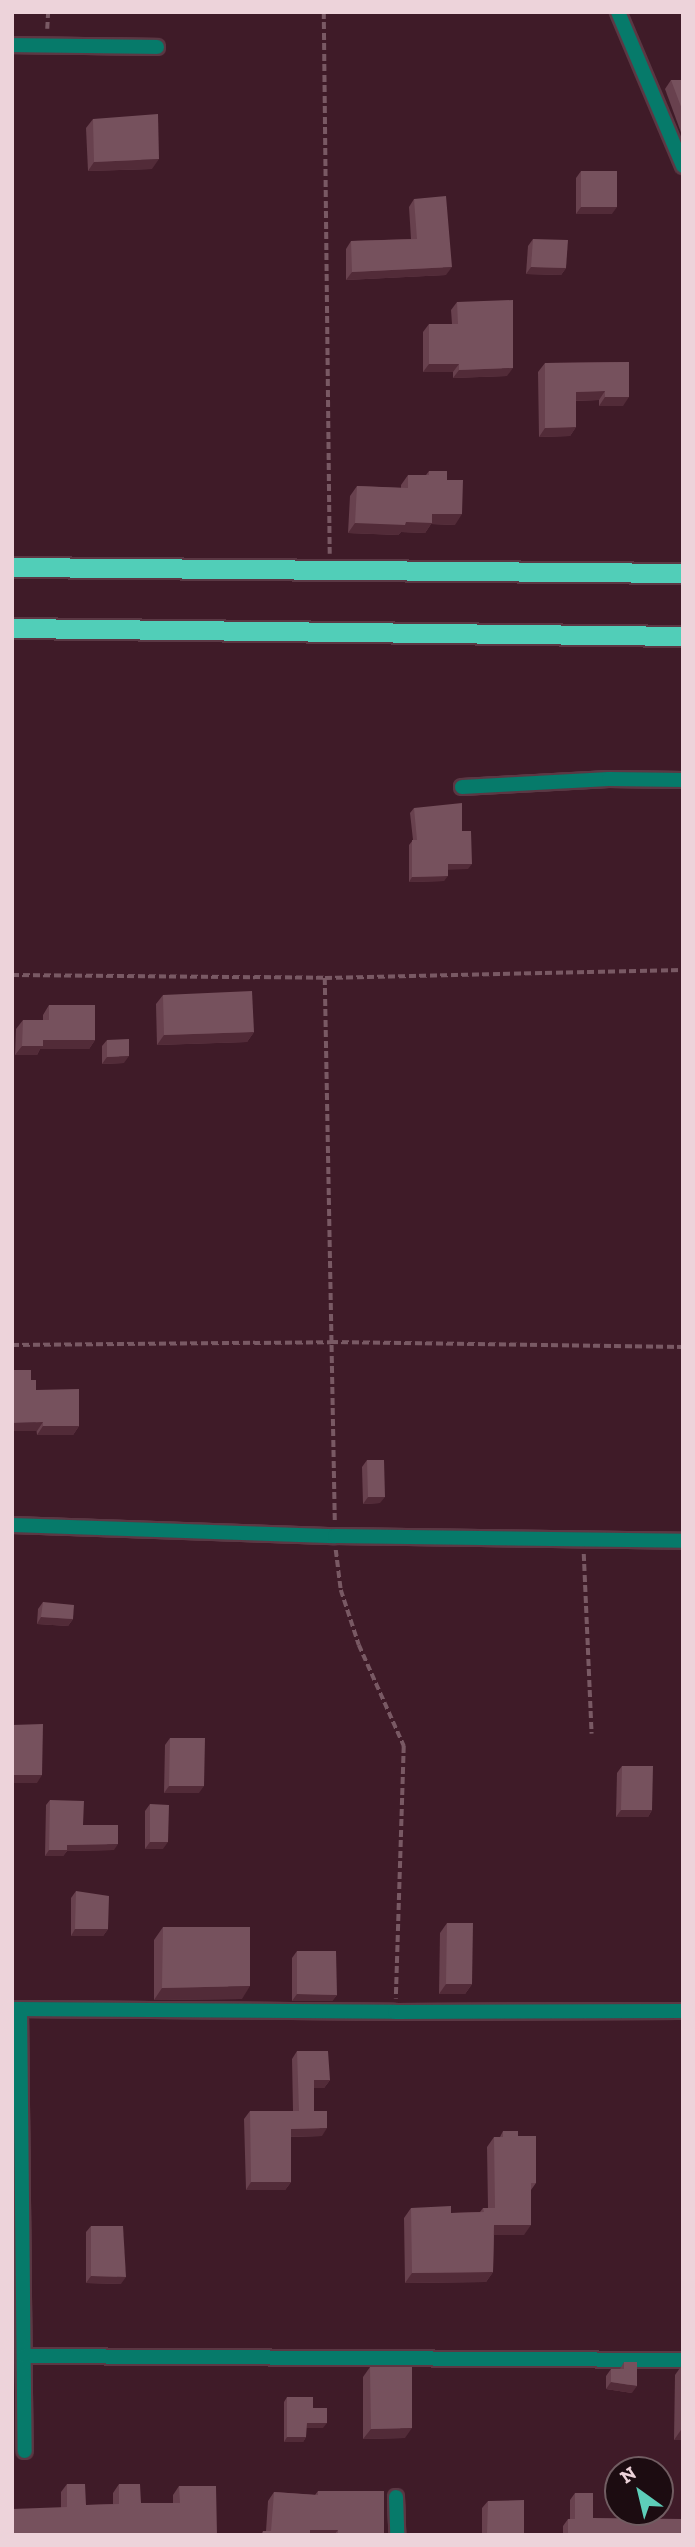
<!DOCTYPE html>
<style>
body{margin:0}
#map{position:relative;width:695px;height:2547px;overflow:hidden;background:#3f1b28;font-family:"Zilla Slab",serif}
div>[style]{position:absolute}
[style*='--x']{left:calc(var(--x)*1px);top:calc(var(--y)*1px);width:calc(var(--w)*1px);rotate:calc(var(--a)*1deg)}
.path>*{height:3.5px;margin-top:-1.75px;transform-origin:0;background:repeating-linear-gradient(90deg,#795964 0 7px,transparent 0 10.5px)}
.roads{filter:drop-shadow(2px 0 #5b3844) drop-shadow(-2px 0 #5b3844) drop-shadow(0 2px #5b3844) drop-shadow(0 -2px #5b3844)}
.minor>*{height:14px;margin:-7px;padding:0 7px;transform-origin:7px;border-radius:7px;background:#067a6a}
.trunk>*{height:19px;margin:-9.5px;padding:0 9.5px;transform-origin:9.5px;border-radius:9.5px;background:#51ceb8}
.wall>*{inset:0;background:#68414e}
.shaded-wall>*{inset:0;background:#522b38}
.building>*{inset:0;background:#76515d}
span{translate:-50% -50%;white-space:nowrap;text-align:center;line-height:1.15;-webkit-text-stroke:7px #1c0c11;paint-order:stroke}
.frame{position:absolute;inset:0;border:14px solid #edd3da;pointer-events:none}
.north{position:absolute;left:604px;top:2456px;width:70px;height:70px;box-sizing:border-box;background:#1c0c11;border:2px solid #705c61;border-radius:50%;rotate:326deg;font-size:19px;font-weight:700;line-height:28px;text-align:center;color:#edd3da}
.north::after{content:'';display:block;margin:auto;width:24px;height:32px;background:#5dceb9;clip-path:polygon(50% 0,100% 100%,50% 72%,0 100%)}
</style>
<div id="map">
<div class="path">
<i style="--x:324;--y:12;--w:542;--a:89.37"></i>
<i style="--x:47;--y:29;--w:17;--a:-87"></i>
<i style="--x:12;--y:975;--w:313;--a:0.5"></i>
<i style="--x:325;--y:978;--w:358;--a:-1.3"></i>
<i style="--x:325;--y:978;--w:543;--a:88.94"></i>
<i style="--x:12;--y:1345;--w:319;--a:-0.5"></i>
<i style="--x:331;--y:1342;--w:352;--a:0.8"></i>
<i style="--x:336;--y:1550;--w:40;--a:82.9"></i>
<i style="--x:341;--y:1590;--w:58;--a:71.9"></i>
<i style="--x:359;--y:1645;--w:111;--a:66"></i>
<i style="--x:404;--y:1746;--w:253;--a:91.8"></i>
<i style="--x:584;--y:1554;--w:180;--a:87.5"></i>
</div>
<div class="roads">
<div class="minor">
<i style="--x:618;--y:12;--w:167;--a:67.1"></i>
<i style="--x:12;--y:45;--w:145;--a:0.8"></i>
<i style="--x:462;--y:787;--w:147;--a:-3.1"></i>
<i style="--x:609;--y:779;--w:74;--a:0.8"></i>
<i style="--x:12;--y:1525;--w:323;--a:2"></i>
<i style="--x:335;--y:1536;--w:348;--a:0.8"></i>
<i style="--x:12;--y:2009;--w:383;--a:0.4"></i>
<i style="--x:395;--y:2012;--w:288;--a:-0.2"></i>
<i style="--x:20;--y:2009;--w:442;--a:89.4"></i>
<i style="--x:24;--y:2356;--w:659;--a:0.35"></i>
<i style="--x:396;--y:2497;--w:38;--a:88"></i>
</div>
<div class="trunk">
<i style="--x:12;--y:567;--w:671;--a:0.51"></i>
<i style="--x:12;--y:628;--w:671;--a:0.68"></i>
</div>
</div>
<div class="wall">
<i style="clip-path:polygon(671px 80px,683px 80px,683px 138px,665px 89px)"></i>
<i style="clip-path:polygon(93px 119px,152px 169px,88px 171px,86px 128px)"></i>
<i style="clip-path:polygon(581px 171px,612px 214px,576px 214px,576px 178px)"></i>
<i style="clip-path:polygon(414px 199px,446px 275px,346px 280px,346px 249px,351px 241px,411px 239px,409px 207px)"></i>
<i style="clip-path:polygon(533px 239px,566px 268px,561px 275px,526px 274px,528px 246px)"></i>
<i style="clip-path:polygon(457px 302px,507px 376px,453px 378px,453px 372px,423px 372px,423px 332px,429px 324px,452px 324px,451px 310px)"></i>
<i style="clip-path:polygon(629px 362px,623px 406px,599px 406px,599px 400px,576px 401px,576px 427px,570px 436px,539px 437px,538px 372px,545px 363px)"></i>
<i style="clip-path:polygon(429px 471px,447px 480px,455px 525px,431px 524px,425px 533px,401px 532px,398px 535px,348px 533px,350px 496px,357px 486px,401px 488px,401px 485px,408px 475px,426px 475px)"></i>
<i style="clip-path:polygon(414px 808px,462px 831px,468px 869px,448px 869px,444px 881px,409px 882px,409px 845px,413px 840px,410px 813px)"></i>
<i style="clip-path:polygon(163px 995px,254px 1032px,247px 1042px,157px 1045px,156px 1004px)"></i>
<i style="clip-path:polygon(49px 1005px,95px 1040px,89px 1049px,40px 1049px,37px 1055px,15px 1055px,16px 1029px,23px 1020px,43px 1020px,43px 1015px)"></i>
<i style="clip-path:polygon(107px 1040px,124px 1063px,102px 1064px,102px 1046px)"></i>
<i style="clip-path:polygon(31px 1380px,36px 1390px,79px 1426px,73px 1435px,37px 1435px)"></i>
<i style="clip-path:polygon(367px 1460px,380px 1503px,363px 1504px,362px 1467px)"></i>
<i style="clip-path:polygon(43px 1602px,73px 1619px,68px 1626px,37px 1624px,38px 1609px)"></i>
<i style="clip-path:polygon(170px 1738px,199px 1793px,164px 1793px,165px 1745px)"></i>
<i style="clip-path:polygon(622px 1766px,652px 1810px,648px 1817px,616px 1817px,617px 1773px)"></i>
<i style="clip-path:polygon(50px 1800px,83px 1825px,114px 1850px,67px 1851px,63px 1856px,45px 1856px,46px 1805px)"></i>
<i style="clip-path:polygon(150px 1804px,163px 1849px,145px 1849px,145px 1811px)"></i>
<i style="clip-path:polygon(76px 1891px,108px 1929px,103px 1936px,71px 1936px,71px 1898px)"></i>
<i style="clip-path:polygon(447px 1923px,472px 1984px,465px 1994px,439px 1994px,440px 1933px)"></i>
<i style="clip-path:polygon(163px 1927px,242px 1999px,154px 2000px,154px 1940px)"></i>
<i style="clip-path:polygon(297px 1951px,337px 1995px,332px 2001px,292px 2001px,292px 1958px)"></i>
<i style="clip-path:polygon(297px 2051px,330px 2080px,324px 2088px,314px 2088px,314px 2111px,322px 2136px,291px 2137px,291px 2182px,285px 2190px,246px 2190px,244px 2119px,250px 2111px,293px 2111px,292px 2059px)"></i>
<i style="clip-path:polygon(503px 2131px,518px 2136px,536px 2183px,531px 2190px,524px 2235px,494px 2235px,493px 2272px,486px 2282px,405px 2283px,404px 2218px,411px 2208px,451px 2213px,480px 2212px,483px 2208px,488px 2208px,487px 2147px,494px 2137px,500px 2137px)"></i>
<i style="clip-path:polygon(91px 2226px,121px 2284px,86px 2283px,86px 2232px)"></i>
<i style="clip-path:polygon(624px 2362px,632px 2393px,606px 2389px,606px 2376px,611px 2369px,620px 2369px)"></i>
<i style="clip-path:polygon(682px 2365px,683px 2440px,674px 2440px,675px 2375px)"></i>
<i style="clip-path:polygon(370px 2367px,405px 2438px,363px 2439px,363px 2377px)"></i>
<i style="clip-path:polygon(287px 2397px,313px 2408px,323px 2428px,306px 2428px,306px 2437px,303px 2442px,284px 2442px,284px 2402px)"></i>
<i style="clip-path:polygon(67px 2484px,86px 2505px,113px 2504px,113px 2493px,119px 2484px,141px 2503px,173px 2503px,173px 2495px,179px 2486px,217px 2535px,61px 2508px,61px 2492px)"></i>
<i style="clip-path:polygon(318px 2491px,384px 2535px,261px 2535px,263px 2531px,266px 2531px,268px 2501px,274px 2492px,315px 2495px)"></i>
<i style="clip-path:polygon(575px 2493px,593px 2518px,683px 2535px,563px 2535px,563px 2526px,568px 2519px,570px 2519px,570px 2500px)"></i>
<i style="clip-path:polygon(488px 2501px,524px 2535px,482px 2535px,482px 2508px)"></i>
</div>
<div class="shaded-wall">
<i style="clip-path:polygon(159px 159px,152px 169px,88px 171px,94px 162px)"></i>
<i style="clip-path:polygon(581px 207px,617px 207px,612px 214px,576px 214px)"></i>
<i style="clip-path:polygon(452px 267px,446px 275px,346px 280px,352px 272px)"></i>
<i style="clip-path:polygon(531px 267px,566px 268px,561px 275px,526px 274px)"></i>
<i style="clip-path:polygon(429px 364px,459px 364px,453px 372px,423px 372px)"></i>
<i style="clip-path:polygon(513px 368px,507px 376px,453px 378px,459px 370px)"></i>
<i style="clip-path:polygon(605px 391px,599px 400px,569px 401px,576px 392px)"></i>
<i style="clip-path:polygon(605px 397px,629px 397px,623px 406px,599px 406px)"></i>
<i style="clip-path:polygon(576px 427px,570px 436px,539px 437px,545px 428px)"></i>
<i style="clip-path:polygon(432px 514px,462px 514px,455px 525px,431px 524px,425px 533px,401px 532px,398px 535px,348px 533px,355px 523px,406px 522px)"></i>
<i style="clip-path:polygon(448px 864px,472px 864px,468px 869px,444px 870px)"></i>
<i style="clip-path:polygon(448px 876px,444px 881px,409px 882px,412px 877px)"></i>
<i style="clip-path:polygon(254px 1032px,247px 1042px,157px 1045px,164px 1035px)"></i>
<i style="clip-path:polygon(43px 1040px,95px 1040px,89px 1049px,40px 1049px,37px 1055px,15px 1055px,22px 1046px)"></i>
<i style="clip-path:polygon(129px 1056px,124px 1063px,102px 1064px,107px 1057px)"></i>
<i style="clip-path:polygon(43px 1422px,37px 1431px,12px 1431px,12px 1423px)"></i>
<i style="clip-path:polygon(43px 1426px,79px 1426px,73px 1435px,37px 1435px)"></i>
<i style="clip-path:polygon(368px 1497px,385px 1497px,380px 1503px,363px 1504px)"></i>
<i style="clip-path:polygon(41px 1617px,73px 1619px,68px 1626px,37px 1624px)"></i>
<i style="clip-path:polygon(12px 1775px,42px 1775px,37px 1783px,12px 1783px)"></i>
<i style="clip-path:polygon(169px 1786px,204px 1786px,199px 1793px,164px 1793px)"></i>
<i style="clip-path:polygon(621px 1810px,652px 1810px,648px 1817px,616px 1817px)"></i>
<i style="clip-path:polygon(150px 1842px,168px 1842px,163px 1849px,145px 1849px)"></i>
<i style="clip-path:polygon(118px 1844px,114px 1850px,67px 1851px,63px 1856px,45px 1856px,49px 1850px,67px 1845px)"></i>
<i style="clip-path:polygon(75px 1929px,108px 1929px,103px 1936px,71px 1936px)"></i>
<i style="clip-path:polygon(446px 1984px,472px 1984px,465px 1994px,439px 1994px)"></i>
<i style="clip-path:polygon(250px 1986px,242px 1999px,154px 2000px,162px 1988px)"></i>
<i style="clip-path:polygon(297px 1994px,337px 1995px,332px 2001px,292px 2001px)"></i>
<i style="clip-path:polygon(314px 2080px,330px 2080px,324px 2088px,308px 2088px)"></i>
<i style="clip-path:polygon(327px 2128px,322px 2136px,285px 2137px,291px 2129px)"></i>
<i style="clip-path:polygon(251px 2182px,291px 2182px,285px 2190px,246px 2190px)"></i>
<i style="clip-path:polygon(494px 2225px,531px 2225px,524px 2235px,487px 2235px)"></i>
<i style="clip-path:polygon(493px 2272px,486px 2282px,405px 2283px,412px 2273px)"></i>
<i style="clip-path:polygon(91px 2276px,126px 2277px,121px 2284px,86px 2283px)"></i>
<i style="clip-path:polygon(611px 2382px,637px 2386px,632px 2393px,606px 2389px)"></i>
<i style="clip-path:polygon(307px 2423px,327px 2423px,323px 2428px,303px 2428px)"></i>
<i style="clip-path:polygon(412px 2428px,405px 2438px,363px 2439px,371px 2429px)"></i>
<i style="clip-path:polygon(681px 2430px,683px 2430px,683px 2440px,674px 2440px)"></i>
<i style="clip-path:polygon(287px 2437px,306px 2437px,303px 2442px,284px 2442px)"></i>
<i style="clip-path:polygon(310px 2530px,338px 2530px,334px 2535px,306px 2535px)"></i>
</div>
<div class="building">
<i style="clip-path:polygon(671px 80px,683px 80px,683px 112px)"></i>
<i style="clip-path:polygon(158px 114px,159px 159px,94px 162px,93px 119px)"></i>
<i style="clip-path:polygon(581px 171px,617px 171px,617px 207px,581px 207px)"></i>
<i style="clip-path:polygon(446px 196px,452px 267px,352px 272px,351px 241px,417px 239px,414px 199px)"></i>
<i style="clip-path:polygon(533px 239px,568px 240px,566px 268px,531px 267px)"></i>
<i style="clip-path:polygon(513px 300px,513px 368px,459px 370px,459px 364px,429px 364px,429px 324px,458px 324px,457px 302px)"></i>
<i style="clip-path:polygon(629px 362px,629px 397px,605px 397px,605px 391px,576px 392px,576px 427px,545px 428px,545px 363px)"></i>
<i style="clip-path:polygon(429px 471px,447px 471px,447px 480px,463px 480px,462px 514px,432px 514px,432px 523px,406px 522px,405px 525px,355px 523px,357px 486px,408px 488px,408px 475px,429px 475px)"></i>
<i style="clip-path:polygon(462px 803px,462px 831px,471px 831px,472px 864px,448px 864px,448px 876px,412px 877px,412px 840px,417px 840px,414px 808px)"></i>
<i style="clip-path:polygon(252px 991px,254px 1032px,164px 1035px,163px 995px)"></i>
<i style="clip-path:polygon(49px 1005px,95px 1005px,95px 1040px,43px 1040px,43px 1046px,22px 1046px,23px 1020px,49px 1020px)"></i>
<i style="clip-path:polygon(129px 1039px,129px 1056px,107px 1057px,107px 1040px)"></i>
<i style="clip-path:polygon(12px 1370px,31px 1370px,31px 1380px,36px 1380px,36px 1390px,79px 1389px,79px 1426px,43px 1426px,43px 1422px,12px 1423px)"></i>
<i style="clip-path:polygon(367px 1460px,384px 1460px,385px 1497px,368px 1497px)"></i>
<i style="clip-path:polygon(43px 1602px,74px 1605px,73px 1619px,41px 1617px)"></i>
<i style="clip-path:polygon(43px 1724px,42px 1775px,12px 1775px,12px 1725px)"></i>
<i style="clip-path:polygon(170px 1738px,205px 1738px,204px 1786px,169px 1786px)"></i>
<i style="clip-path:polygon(622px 1766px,653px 1766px,652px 1810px,621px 1810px)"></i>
<i style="clip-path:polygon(50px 1800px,84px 1801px,83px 1825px,118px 1825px,118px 1844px,67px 1845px,67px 1850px,49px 1850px)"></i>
<i style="clip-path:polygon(150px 1804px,169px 1805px,168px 1842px,150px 1842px)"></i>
<i style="clip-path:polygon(76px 1891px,109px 1896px,108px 1929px,75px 1929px)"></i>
<i style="clip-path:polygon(447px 1923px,473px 1923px,472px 1984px,446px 1984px)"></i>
<i style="clip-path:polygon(163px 1927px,250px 1927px,250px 1986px,162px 1988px)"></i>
<i style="clip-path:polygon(297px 1951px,336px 1951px,337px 1995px,297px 1994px)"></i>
<i style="clip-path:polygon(297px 2051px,328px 2051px,330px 2080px,314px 2080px,314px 2111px,327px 2111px,327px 2128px,291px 2129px,291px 2182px,251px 2182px,250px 2111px,299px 2111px)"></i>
<i style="clip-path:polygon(503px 2131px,518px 2131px,518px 2136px,536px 2136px,536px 2183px,531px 2183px,531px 2225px,494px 2225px,493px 2272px,412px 2273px,411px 2208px,451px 2206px,451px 2213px,484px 2212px,483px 2208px,495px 2208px,494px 2137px,503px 2137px)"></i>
<i style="clip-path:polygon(91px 2226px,123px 2226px,126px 2277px,91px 2276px)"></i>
<i style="clip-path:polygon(624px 2362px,637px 2362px,637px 2386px,611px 2382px,611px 2369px,624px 2369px)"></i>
<i style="clip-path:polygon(682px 2365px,683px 2365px,683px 2430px,681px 2430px)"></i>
<i style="clip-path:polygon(370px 2367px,412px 2367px,412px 2428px,371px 2429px)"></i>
<i style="clip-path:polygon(287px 2397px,313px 2397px,313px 2408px,327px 2408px,327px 2423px,307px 2423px,306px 2437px,287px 2437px)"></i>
<i style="clip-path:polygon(67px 2484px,85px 2484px,86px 2505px,119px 2504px,119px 2484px,140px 2484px,141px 2503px,180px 2503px,179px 2486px,216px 2486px,217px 2535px,12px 2535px,12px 2509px,67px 2507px)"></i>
<i style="clip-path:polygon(318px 2491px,384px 2491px,384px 2535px,338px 2535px,338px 2530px,310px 2530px,310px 2535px,263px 2535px,263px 2531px,271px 2531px,274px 2492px,318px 2495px)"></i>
<i style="clip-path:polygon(575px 2493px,593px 2493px,593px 2518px,683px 2519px,683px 2535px,568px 2535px,568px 2519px,575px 2519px)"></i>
<i style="clip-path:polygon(524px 2500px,524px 2535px,487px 2535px,488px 2501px)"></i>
</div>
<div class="frame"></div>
<div class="north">N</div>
</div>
